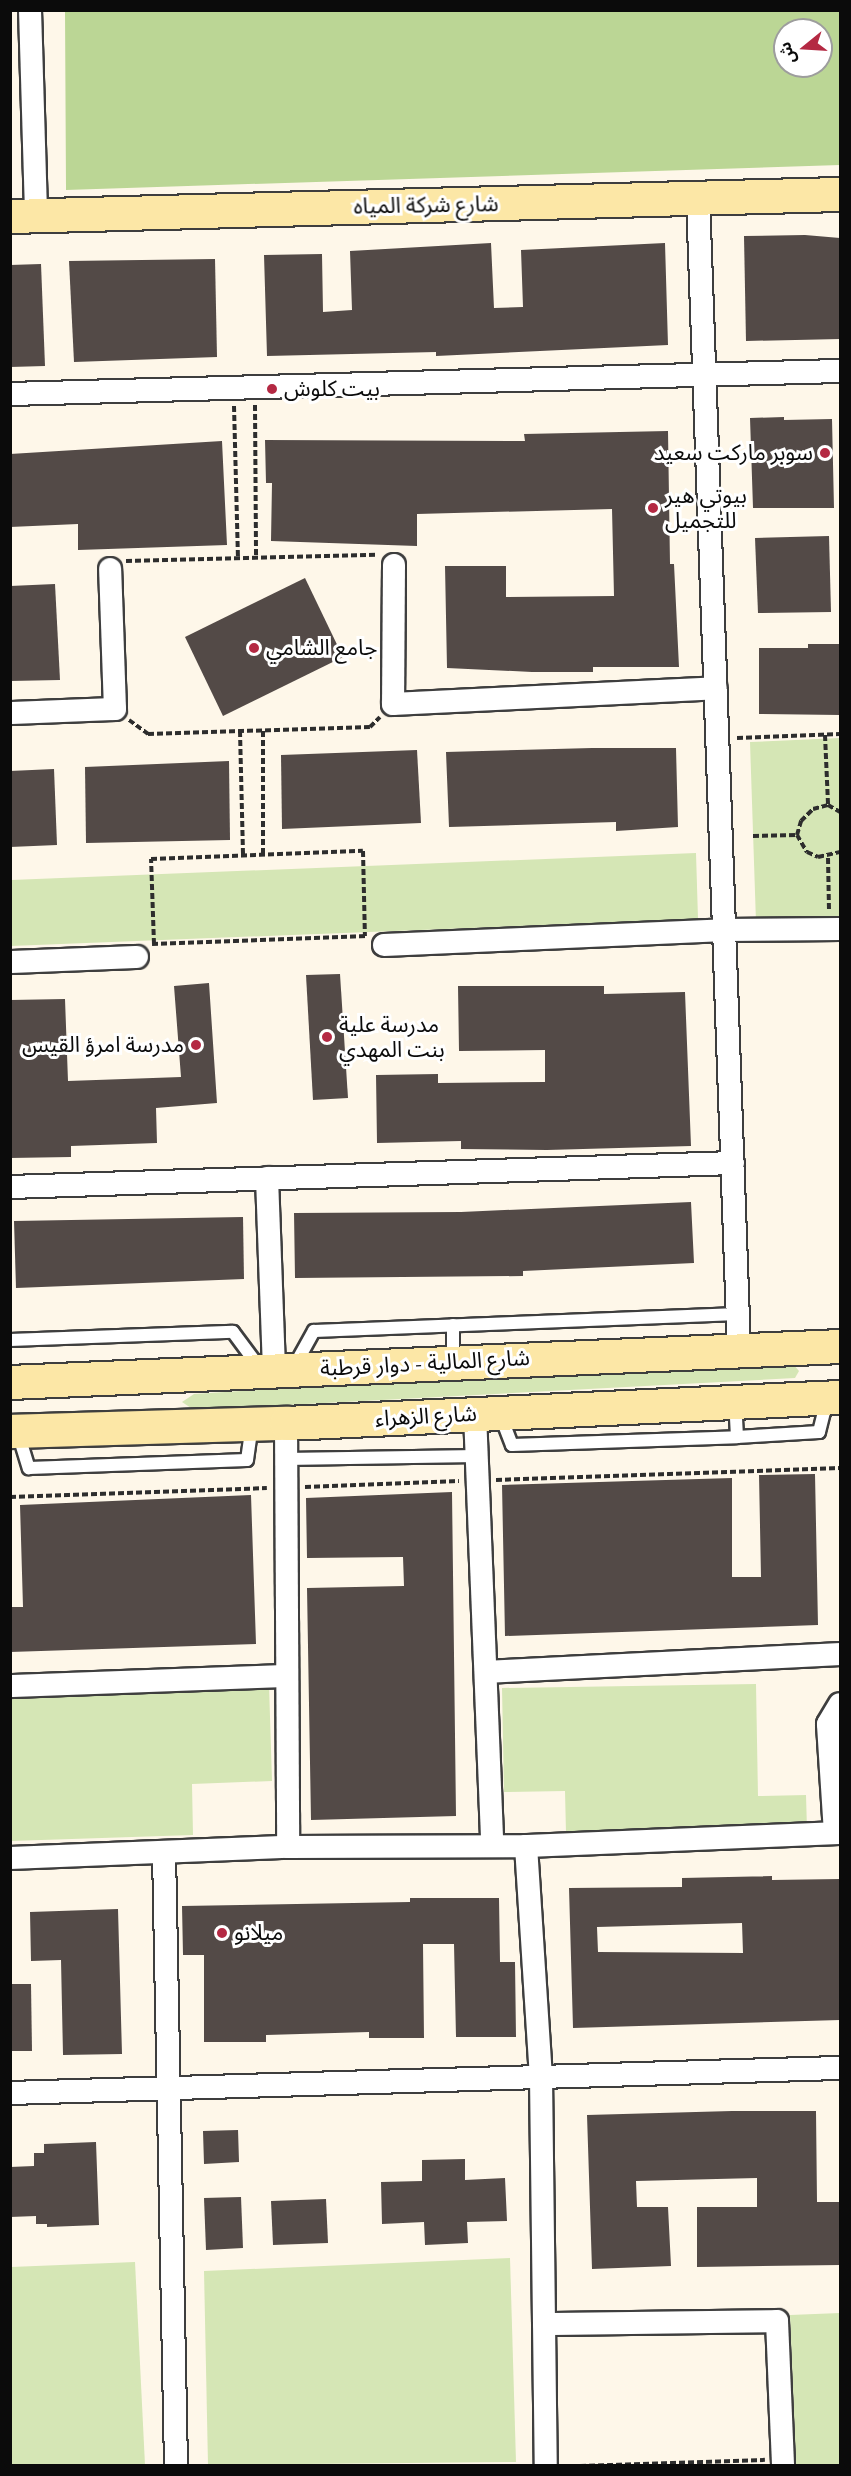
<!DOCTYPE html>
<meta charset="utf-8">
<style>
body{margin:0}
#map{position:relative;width:851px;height:2476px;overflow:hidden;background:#fef7e9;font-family:"Zilla Slab","Noto Sans Arabic",serif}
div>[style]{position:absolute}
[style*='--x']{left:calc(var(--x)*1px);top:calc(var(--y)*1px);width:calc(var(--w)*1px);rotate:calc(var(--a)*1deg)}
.green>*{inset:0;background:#d5e6b5}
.forest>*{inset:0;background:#bbd695}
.building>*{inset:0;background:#534a47}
.path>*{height:4px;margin-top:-2px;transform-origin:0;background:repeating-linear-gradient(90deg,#2d2d2d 0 6px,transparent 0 9px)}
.roads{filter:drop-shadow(2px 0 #3e3e3e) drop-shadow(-2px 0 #3e3e3e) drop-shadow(0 2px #3e3e3e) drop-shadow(0 -2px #3e3e3e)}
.lane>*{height:12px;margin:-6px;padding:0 6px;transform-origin:6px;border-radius:6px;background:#fff}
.street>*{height:22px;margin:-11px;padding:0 11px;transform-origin:11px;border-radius:11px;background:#fff}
.secondary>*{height:33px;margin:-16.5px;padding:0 16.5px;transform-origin:16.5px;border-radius:16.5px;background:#fce7a6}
.dots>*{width:16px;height:16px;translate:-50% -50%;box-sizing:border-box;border:3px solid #fff;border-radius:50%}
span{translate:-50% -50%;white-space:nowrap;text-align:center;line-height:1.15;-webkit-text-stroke:6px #fff;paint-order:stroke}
.street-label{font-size:22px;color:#0b0b0b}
.poi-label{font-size:22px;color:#0b0b0b}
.left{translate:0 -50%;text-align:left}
.right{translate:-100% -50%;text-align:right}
.frame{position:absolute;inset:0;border:12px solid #0b0b0b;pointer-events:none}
.north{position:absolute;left:773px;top:18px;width:60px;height:60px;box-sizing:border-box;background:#fff;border:2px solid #9d9d9d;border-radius:50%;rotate:252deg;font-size:16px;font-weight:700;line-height:24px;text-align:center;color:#0b0b0b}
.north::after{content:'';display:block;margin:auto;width:21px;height:27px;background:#b42943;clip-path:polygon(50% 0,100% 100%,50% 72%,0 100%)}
</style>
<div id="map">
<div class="green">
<i style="clip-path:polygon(840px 738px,840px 919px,756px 922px,750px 742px)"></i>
<i style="clip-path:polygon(696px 853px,698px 919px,11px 946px,11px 880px)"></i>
<i style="clip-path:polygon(793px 1364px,799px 1371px,795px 1378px,194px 1410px,182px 1402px,194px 1394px,319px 1386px)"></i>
<i style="clip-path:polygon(756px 1684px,758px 1796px,806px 1795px,807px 1829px,566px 1833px,565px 1791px,504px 1792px,502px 1688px)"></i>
<i style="clip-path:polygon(269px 1685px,272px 1781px,192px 1784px,193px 1835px,11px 1841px,10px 1694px)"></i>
<i style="clip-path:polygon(510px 2258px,516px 2462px,208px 2465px,204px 2271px)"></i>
<i style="clip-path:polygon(135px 2262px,145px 2465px,11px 2465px,11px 2267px)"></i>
<i style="clip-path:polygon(840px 2313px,840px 2465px,796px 2465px,790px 2315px)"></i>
</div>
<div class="forest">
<i style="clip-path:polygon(evenodd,65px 11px,840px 11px,840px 165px,66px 190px,65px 11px,785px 30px,821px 30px,821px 66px,785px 66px,785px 30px)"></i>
</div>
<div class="building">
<i style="clip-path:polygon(805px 235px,840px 238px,840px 339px,746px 341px,744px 236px)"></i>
<i style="clip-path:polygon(491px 243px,494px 308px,523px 307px,521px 250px,665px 243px,668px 345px,436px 356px,436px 352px,267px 356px,264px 255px,322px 254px,323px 312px,352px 310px,350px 251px)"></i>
<i style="clip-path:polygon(215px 259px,217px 357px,74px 362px,69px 261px)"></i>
<i style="clip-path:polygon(41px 264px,45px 366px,10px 367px,10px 265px)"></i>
<i style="clip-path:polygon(784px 417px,784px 420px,832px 419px,834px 508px,753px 508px,750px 418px)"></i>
<i style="clip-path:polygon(668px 431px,670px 564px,674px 564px,679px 667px,593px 667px,593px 672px,532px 672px,447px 668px,445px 566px,506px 566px,506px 597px,614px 596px,612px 509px,417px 514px,417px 546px,271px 541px,272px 483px,266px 483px,265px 440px,525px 441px,524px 434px)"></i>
<i style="clip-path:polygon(222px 441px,227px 545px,78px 550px,78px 524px,10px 527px,10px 454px)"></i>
<i style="clip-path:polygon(829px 536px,831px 612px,758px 613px,755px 538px)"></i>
<i style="clip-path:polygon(305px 578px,343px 657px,223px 716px,185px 637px)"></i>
<i style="clip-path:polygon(55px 584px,60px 680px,10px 681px,10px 586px)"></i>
<i style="clip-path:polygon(808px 644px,840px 644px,840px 715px,759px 714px,759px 648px,808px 648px)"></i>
<i style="clip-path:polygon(592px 748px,676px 748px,678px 827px,616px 831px,616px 822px,449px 827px,446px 752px)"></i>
<i style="clip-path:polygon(417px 750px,421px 823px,282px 829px,281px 755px)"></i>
<i style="clip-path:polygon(229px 761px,230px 840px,86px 843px,85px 767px)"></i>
<i style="clip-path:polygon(54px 769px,57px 845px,10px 847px,10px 771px)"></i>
<i style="clip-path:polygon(340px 974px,348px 1098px,313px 1100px,306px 975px)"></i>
<i style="clip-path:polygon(209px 983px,217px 1103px,156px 1108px,157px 1143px,71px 1146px,71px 1157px,10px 1158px,10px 1000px,65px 999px,68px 1081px,181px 1077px,174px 986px)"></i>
<i style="clip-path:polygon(458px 986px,604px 986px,604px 994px,685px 992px,691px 1146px,547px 1150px,461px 1149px,461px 1141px,377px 1143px,376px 1075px,438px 1074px,438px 1083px,545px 1082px,545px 1050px,459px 1051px)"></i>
<i style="clip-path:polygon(691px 1202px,694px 1263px,523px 1271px,523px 1276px,295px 1278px,294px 1213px,461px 1212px)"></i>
<i style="clip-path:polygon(243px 1217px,244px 1279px,16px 1288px,14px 1221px)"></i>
<i style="clip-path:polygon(815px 1474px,818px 1625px,505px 1636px,502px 1485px,732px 1478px,732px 1577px,761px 1577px,759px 1475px)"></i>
<i style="clip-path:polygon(452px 1492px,456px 1816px,311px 1820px,307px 1588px,404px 1586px,403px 1557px,307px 1558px,306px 1498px)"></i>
<i style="clip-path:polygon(251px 1495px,256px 1644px,10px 1652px,10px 1607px,23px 1607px,20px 1505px)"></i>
<i style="clip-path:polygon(evenodd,772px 1876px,772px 1880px,840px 1879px,840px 2020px,573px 2028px,569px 1888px,682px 1887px,682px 1878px,772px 1876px,742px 1923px,743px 1953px,598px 1952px,597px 1927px,742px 1923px)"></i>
<i style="clip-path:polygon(410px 1898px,499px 1898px,500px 1962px,515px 1962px,516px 2037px,456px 2037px,454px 1944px,423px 1944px,424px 2038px,369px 2038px,369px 2032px,266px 2035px,266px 2042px,204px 2042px,204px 1955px,183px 1955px,182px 1906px,410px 1902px)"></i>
<i style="clip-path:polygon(118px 1909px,122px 2054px,63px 2055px,61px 1960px,31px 1961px,30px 1912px)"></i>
<i style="clip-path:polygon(10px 1984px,31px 1984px,32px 2051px,10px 2051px)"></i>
<i style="clip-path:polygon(732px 2111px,816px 2111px,817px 2202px,840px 2202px,840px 2265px,697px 2267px,697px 2207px,757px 2207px,757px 2178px,636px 2181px,637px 2207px,668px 2207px,671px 2266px,592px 2269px,587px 2115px)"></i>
<i style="clip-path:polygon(238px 2130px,239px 2162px,204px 2164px,203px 2131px)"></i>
<i style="clip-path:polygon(96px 2142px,99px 2225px,47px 2227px,47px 2224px,36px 2224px,36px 2216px,10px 2217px,10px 2167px,34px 2166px,34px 2153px,44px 2153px,44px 2144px)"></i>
<i style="clip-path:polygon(465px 2159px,465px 2180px,505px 2178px,507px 2221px,467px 2222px,468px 2243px,425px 2245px,424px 2222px,382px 2224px,381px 2182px,422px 2181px,422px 2160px)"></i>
<i style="clip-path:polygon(241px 2197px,243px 2248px,206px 2250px,204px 2198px)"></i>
<i style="clip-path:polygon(326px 2199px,328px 2243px,273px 2245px,271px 2201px)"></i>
</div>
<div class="path">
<i style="--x:255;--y:405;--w:152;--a:89.6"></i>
<i style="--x:234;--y:406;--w:152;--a:88.5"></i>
<i style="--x:126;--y:561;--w:251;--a:-1.4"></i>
<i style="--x:129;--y:720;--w:24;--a:36"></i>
<i style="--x:148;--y:734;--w:222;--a:-1.8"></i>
<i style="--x:370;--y:727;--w:14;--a:-45"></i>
<i style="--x:240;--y:731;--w:124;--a:88.6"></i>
<i style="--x:263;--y:731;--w:124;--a:90"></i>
<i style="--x:825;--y:735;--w:70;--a:87.5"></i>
<i style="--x:828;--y:805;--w:14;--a:30"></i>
<i style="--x:737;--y:738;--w:103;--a:-2.2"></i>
<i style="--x:797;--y:835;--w:15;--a:-74"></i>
<i style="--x:801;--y:821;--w:17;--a:-45"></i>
<i style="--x:813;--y:809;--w:16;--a:-15"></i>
<i style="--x:753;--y:836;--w:44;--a:-1.3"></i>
<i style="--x:797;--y:835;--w:20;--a:60"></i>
<i style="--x:807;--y:852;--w:12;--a:24"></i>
<i style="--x:818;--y:857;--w:23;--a:-13"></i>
<i style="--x:828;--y:858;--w:53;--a:88.9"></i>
<i style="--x:152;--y:944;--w:215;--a:-2.1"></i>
<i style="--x:154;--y:944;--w:85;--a:-92"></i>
<i style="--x:151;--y:859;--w:212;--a:-2.2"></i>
<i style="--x:363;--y:851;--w:85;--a:88.7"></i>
<i style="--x:496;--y:1480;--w:344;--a:-2"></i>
<i style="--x:305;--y:1487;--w:154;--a:-2.2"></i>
<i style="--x:10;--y:1497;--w:257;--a:-2"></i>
<i style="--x:580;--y:2466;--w:185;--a:-1.9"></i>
</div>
<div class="roads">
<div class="lane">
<i style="--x:453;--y:1325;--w:36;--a:90"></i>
<i style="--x:10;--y:1340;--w:223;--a:-2.1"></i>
<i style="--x:233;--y:1332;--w:44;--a:53.4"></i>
<i style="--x:295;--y:1365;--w:39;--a:-61"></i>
<i style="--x:314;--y:1331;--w:424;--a:-2.3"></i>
<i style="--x:500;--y:1414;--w:33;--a:69"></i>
<i style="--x:512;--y:1445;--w:225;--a:-2"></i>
<i style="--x:737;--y:1437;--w:34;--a:-93"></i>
<i style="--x:18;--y:1433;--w:37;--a:73"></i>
<i style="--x:29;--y:1468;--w:218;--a:-2.1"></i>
<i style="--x:247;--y:1460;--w:35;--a:-82"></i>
<i style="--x:737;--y:1437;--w:82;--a:-3.5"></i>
<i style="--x:819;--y:1432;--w:34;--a:-76"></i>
<i style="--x:285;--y:1459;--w:192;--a:-0.9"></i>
</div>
<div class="street">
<i style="--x:30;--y:10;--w:205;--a:88.3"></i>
<i style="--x:698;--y:198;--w:1151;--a:87.96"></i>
<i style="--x:10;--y:394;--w:830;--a:-1.59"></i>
<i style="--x:394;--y:565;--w:139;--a:90.4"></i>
<i style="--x:393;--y:704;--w:323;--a:-2.8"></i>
<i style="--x:10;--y:713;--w:105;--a:-2.2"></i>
<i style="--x:115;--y:709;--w:140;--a:-92"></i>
<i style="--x:384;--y:945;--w:341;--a:-2.5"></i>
<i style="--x:725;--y:930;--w:115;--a:-0.5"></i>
<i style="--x:10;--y:962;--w:127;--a:-2.3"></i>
<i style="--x:267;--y:1178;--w:192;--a:87.9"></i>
<i style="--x:10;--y:1187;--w:723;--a:-1.9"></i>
<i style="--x:475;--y:1414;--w:432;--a:87.7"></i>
<i style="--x:286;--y:1423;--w:424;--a:89.7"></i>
<i style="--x:486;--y:1672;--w:354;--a:-2.9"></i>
<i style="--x:10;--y:1686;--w:277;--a:-2.1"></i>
<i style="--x:835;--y:1833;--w:109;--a:-93.7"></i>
<i style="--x:828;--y:1724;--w:23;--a:-59"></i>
<i style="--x:526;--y:1846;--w:231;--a:86.3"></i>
<i style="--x:541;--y:2077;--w:389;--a:89.3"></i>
<i style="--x:164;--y:1852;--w:614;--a:88.88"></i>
<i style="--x:10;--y:1858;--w:278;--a:-2.3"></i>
<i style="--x:288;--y:1847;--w:238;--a:-0.2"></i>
<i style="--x:526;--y:1846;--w:314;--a:-2.4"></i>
<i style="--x:10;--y:2093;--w:830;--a:-1.73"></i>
<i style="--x:544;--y:2324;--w:233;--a:-0.7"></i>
<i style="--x:777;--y:2321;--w:145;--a:87.6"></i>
</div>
<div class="secondary">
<i style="--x:10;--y:216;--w:830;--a:-1.52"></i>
<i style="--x:10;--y:1382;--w:831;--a:-2.48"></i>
<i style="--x:10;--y:1431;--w:276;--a:-1.7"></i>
<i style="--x:286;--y:1423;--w:555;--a:-2.69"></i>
</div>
</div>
<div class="dots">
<i style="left:272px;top:389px;background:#b42943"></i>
<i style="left:825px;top:453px;background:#b42943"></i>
<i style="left:653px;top:508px;background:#b42943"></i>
<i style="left:254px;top:648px;background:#b42943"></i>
<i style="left:327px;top:1037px;background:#b42943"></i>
<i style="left:196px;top:1045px;background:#b42943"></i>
<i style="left:222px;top:1933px;background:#b42943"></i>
</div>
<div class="street-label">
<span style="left:426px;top:205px;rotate:-1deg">شارع شركة المياه</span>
<span style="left:425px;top:1363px;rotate:-3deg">شارع المالية - دوار قرطبة</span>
<span style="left:426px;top:1416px;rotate:-3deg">شارع الزهراء</span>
</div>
<div class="poi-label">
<span class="left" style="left:284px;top:389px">بيت كلوش</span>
<span class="right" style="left:813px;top:453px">سوبر ماركت سعيد</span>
<span class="left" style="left:665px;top:508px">بيوتي هير<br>للتجميل</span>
<span class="left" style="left:266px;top:648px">جامع الشامي</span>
<span class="left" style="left:339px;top:1037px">مدرسة علية<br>بنت المهدي</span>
<span class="right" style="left:184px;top:1045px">مدرسة امرؤ القيس</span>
<span class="left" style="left:234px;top:1933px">ميلانو</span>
</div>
<div class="frame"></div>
<div class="north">ش</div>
</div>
